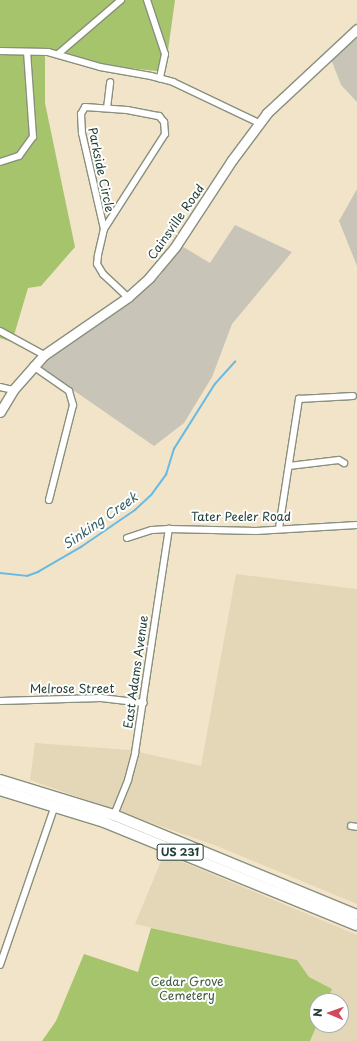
<!DOCTYPE html>
<style>
body{margin:0}
#map{position:relative;width:357px;height:1041px;overflow:hidden;background:#f2e4c8;font-family:"Playpen Sans",sans-serif}
div>[style]{position:absolute}
[style*='--x']{left:calc(var(--x)*1px);top:calc(var(--y)*1px);width:calc(var(--w)*1px);rotate:calc(var(--a)*1deg)}
.built>*{inset:0;background:#e3d7b7}
.industrial>*{inset:0;background:#c8c4b8}
.green>*{inset:0;background:#a5c46b}
.stream>*{height:1.5px;margin:-0.75px;padding:0 0.75px;transform-origin:0.75px;border-radius:0.75px;background:#68bae3}
.roads{filter:drop-shadow(1px 0 #88907e) drop-shadow(-1px 0 #88907e) drop-shadow(0 1px #88907e) drop-shadow(0 -1px #88907e)}
.minor>*{height:6px;margin:-3px;padding:0 3px;transform-origin:3px;border-radius:3px;background:#fff}
.secondary>*{height:9px;margin:-4.5px;padding:0 4.5px;transform-origin:4.5px;border-radius:4.5px;background:#fff}
.primary>*{height:10px;margin:-5px;padding:0 5px;transform-origin:5px;border-radius:5px;background:#fff}
span{translate:-50% -50%;white-space:nowrap;text-align:center;line-height:1.15;-webkit-text-stroke:4px #fff;paint-order:stroke}
.shield-label span{padding:1px 3px;background:#fff;border:1px solid;border-radius:3px;-webkit-text-stroke-width:0}
.shield-label{font-size:11px;color:#1f3d34;font-weight:700}
.street-label{font-size:12px;color:#1f3d34}
.park-label{font-size:12px;color:#405f42}
.water-label{font-size:13px;color:#356269;font-style:italic}
.north{position:absolute;left:309px;top:993px;width:40px;height:40px;box-sizing:border-box;background:#fff;border:1px solid #a5b1ae;border-radius:50%;rotate:272deg;font-size:11px;font-weight:700;line-height:16px;text-align:center;color:#1f3d34}
.north::after{content:'';display:block;margin:auto;width:14px;height:18px;background:#d1495b;clip-path:polygon(50% 0,100% 100%,50% 72%,0 100%)}
</style>
<div id="map">
<div class="built">
<i style="clip-path:polygon(236px 574px,357px 589px,357px 904px,217px 846px,30px 780px,35px 743px,130px 750px,201px 766px)"></i>
<i style="clip-path:polygon(164px 854px,357px 935px,357px 1041px,310px 1041px,317px 1025px,341px 1025px,341px 1001px,327px 1001px,331px 989px,309px 977px,297px 960px,135px 924px)"></i>
</div>
<div class="industrial">
<i style="clip-path:polygon(357px 38px,357px 102px,341px 85px,331px 59px)"></i>
<i style="clip-path:polygon(357px 189px,357px 266px,339px 221px)"></i>
<i style="clip-path:polygon(235px 225px,292px 252px,232px 324px,212px 377px,184px 423px,154px 446px,37px 365px,132px 301px,160px 276px,180px 245px,210px 263px)"></i>
</div>
<div class="green">
<i style="clip-path:polygon(0 0,175px 0,165px 72px,111px 66px,45px 49px,45px 103px,75px 247px,41px 286px,28px 288px,12px 342px,0 338px)"></i>
<i style="clip-path:polygon(151px 928px,297px 960px,309px 977px,332px 989px,327px 1001px,317px 1001px,317px 1025px,310px 1041px,42px 1041px,56px 1021px,84px 954px,138px 972px)"></i>
</div>
<div class="stream">
<i style="--x:0;--y:573;--w:27;--a:6"></i>
<i style="--x:27;--y:576;--w:12;--a:-20"></i>
<i style="--x:38;--y:572;--w:50;--a:-30.2"></i>
<i style="--x:81;--y:547;--w:65;--a:-34.4"></i>
<i style="--x:135;--y:510;--w:23;--a:-43"></i>
<i style="--x:152;--y:494;--w:24;--a:-54"></i>
<i style="--x:166;--y:475;--w:27;--a:-73"></i>
<i style="--x:174;--y:449;--w:77;--a:-57.8"></i>
<i style="--x:215;--y:384;--w:30;--a:-48"></i>
</div>
<div class="roads">
<div class="minor">
<i style="--x:147;--y:0;--w:57;--a:71.6"></i>
<i style="--x:165;--y:54;--w:25;--a:102"></i>
<i style="--x:0;--y:51;--w:48;--a:1.2"></i>
<i style="--x:48;--y:52;--w:54;--a:16.1"></i>
<i style="--x:100;--y:67;--w:52;--a:10"></i>
<i style="--x:151;--y:76;--w:23;--a:15"></i>
<i style="--x:173;--y:82;--w:95;--a:25.5"></i>
<i style="--x:58;--y:54;--w:83;--a:-40.6"></i>
<i style="--x:107;--y:108;--w:26;--a:-83"></i>
<i style="--x:0;--y:162;--w:20;--a:-18"></i>
<i style="--x:19;--y:156;--w:24;--a:-54"></i>
<i style="--x:33;--y:137;--w:85;--a:-94"></i>
<i style="--x:104;--y:229;--w:98;--a:-102.9"></i>
<i style="--x:82;--y:133;--w:19;--a:-93"></i>
<i style="--x:81;--y:114;--w:8;--a:-60"></i>
<i style="--x:85;--y:107;--w:42;--a:4.1"></i>
<i style="--x:127;--y:110;--w:33;--a:11"></i>
<i style="--x:159;--y:116;--w:8;--a:50"></i>
<i style="--x:164;--y:122;--w:12;--a:85"></i>
<i style="--x:165;--y:134;--w:113;--a:122.7"></i>
<i style="--x:104;--y:229;--w:28;--a:103"></i>
<i style="--x:98;--y:256;--w:8;--a:97"></i>
<i style="--x:97;--y:264;--w:12;--a:59"></i>
<i style="--x:103;--y:274;--w:34;--a:43"></i>
<i style="--x:0;--y:331;--w:50;--a:28.6"></i>
<i style="--x:33;--y:366;--w:44;--a:34.8"></i>
<i style="--x:69;--y:391;--w:15;--a:74"></i>
<i style="--x:73;--y:405;--w:98;--a:104.2"></i>
<i style="--x:0;--y:387;--w:13;--a:13"></i>
<i style="--x:289;--y:466;--w:50;--a:-6.8"></i>
<i style="--x:339;--y:460;--w:6;--a:31"></i>
<i style="--x:279;--y:528;--w:131;--a:-81.2"></i>
<i style="--x:299;--y:399;--w:54;--a:-3.2"></i>
<i style="--x:127;--y:538;--w:26;--a:-18"></i>
<i style="--x:152;--y:530;--w:17;--a:-3"></i>
<i style="--x:169;--y:529;--w:87;--a:1.3"></i>
<i style="--x:256;--y:531;--w:101;--a:-3.4"></i>
<i style="--x:0;--y:701;--w:101;--a:-1.7"></i>
<i style="--x:101;--y:698;--w:43;--a:6.6"></i>
<i style="--x:114;--y:815;--w:38;--a:-68"></i>
<i style="--x:128;--y:780;--w:28;--a:-75"></i>
<i style="--x:135;--y:753;--w:227;--a:-81.4"></i>
<i style="--x:351;--y:826;--w:6;--a:9"></i>
<i style="--x:0;--y:965;--w:169;--a:-71"></i>
</div>
<div class="secondary">
<i style="--x:0;--y:412;--w:26;--a:-59"></i>
<i style="--x:13;--y:390;--w:47;--a:-48.5"></i>
<i style="--x:44;--y:355;--w:102;--a:-34.6"></i>
<i style="--x:128;--y:297;--w:28;--a:-42"></i>
<i style="--x:149;--y:278;--w:40;--a:-50"></i>
<i style="--x:175;--y:247;--w:104;--a:-56.8"></i>
<i style="--x:232;--y:160;--w:59;--a:-53.3"></i>
<i style="--x:267;--y:113;--w:123;--a:-43"></i>
</div>
<div class="primary">
<i style="--x:0;--y:780;--w:119;--a:17.1"></i>
<i style="--x:114;--y:815;--w:263;--a:22.4"></i>
<i style="--x:0;--y:790;--w:109;--a:17.1"></i>
<i style="--x:104;--y:822;--w:273;--a:22.2"></i>
</div>
</div>
<div class="shield-label">
<span style="left:180px;top:852px">US 231</span>
</div>
<div class="street-label">
<span style="left:101px;top:170px;rotate:78deg">Parkside Circle</span>
<span style="left:176px;top:222px;rotate:-55deg">Cainsville Road</span>
<span style="left:241px;top:517px">Tater Peeler Road</span>
<span style="left:136px;top:672px;rotate:-82deg">East Adams Avenue</span>
<span style="left:72px;top:689px">Melrose Street</span>
</div>
<div class="park-label">
<span style="left:187px;top:989px">Cedar Grove<br>Cemetery</span>
</div>
<div class="water-label">
<span style="left:100px;top:521px;rotate:-35deg">Sinking Creek</span>
</div>
<div class="north">N</div>
</div>
